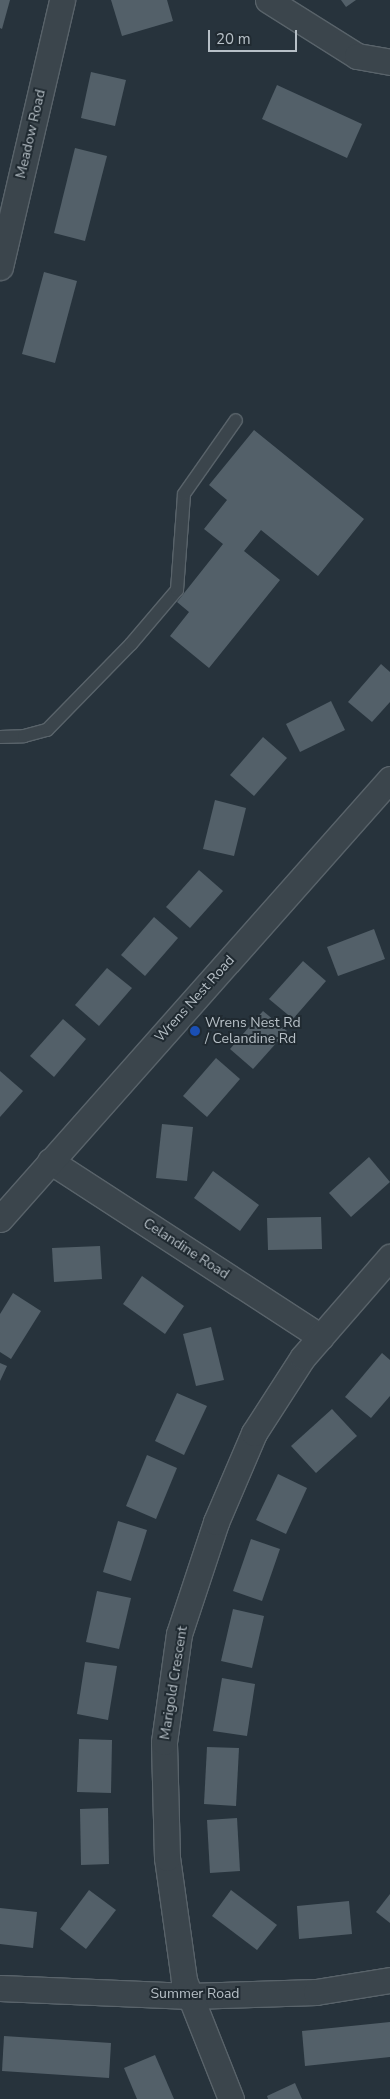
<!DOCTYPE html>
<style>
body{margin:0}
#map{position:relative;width:390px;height:2099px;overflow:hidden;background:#27333c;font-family:"Nunito Sans",sans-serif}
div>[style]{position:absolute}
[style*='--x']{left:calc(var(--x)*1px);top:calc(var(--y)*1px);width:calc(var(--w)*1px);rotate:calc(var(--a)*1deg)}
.building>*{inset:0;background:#536069}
.roads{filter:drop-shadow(1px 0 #59636a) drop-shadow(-1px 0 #59636a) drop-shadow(0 1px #59636a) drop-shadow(0 -1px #59636a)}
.lane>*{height:12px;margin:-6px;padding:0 6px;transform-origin:6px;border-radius:6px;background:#3b454c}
.street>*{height:25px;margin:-12.5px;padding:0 12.5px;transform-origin:12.5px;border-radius:12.5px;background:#3b454c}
.dots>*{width:14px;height:14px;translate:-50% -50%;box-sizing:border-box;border:2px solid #202a31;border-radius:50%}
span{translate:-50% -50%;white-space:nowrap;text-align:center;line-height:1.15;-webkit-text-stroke:4px #202a31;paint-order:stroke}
.street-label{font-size:14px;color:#b7c0c7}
.poi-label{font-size:14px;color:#b7c0c7}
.left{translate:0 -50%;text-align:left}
.scale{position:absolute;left:208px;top:30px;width:89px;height:22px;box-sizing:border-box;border:2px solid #b7c0c7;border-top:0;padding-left:6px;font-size:15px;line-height:18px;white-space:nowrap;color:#b7c0c7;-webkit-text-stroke:4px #202a31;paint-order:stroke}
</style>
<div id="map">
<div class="building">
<i style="clip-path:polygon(0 0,10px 0,2px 29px,0 28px)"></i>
<i style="clip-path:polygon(111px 0,167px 0,173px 21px,122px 36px)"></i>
<i style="clip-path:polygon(341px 0,356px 0,346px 7px)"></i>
<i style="clip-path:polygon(91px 72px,126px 80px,115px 126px,81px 118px)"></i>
<i style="clip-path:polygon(277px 85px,362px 124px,347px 158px,262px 119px)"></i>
<i style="clip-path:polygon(75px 148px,107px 156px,85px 241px,54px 233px)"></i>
<i style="clip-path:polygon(44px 272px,77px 281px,55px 363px,22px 354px)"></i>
<i style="clip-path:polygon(254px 430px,364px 519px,318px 576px,261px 530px,244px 551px,280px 580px,209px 668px,170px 636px,189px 612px,177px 602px,223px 544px,204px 529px,227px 500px,209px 485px)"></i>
<i style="clip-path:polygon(381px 664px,390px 672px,390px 702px,372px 722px,348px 702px)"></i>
<i style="clip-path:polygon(331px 701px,345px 730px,300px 752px,286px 724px)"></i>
<i style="clip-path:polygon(263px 737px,287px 758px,254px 796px,230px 775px)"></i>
<i style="clip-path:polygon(215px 800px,246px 808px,234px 856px,203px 849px)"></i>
<i style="clip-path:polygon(199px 870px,223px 891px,190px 928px,166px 907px)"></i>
<i style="clip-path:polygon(154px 917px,178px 938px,145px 976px,121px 955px)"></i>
<i style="clip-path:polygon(374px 929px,385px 959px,338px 976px,327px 947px)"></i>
<i style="clip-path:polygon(303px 961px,326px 981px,293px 1019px,269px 999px)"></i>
<i style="clip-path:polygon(107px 968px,132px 988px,99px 1026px,75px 1005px)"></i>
<i style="clip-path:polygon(263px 1011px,287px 1031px,253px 1069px,230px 1049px)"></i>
<i style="clip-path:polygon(63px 1019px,86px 1039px,54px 1077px,30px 1056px)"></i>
<i style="clip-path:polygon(216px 1058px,240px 1079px,207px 1117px,183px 1096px)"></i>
<i style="clip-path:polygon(0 1071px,23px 1091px,0 1117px)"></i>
<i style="clip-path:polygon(162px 1124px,193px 1127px,187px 1181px,156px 1178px)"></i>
<i style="clip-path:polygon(369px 1157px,390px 1182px,351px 1217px,329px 1193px)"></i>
<i style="clip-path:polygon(213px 1171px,259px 1205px,240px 1231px,194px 1198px)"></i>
<i style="clip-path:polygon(321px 1217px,322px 1249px,268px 1250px,267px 1218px)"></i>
<i style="clip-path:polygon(100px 1246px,102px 1279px,54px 1282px,52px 1248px)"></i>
<i style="clip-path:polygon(142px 1276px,184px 1306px,165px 1334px,123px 1304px)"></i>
<i style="clip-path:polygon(13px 1293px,41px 1311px,11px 1359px,0 1352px,0 1314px)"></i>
<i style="clip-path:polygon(211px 1327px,224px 1380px,196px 1386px,183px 1334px)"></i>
<i style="clip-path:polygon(382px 1353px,390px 1360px,390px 1396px,371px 1418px,345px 1397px)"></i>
<i style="clip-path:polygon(0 1363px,7px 1366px,0 1381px)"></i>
<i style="clip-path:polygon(177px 1393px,207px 1406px,184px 1455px,155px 1441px)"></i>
<i style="clip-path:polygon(332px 1409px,357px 1436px,316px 1473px,291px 1446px)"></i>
<i style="clip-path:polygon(147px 1455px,177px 1468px,156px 1519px,126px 1506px)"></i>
<i style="clip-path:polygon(278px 1474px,307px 1488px,286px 1534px,256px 1520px)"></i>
<i style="clip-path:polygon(118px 1521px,147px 1530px,131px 1581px,103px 1572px)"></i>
<i style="clip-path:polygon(251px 1539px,280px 1549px,262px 1601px,233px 1591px)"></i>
<i style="clip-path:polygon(97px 1591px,131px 1598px,119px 1649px,86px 1642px)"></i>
<i style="clip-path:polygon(233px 1609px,264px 1616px,252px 1668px,221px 1661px)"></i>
<i style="clip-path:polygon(85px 1662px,117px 1666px,108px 1720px,77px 1714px)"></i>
<i style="clip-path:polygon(222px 1678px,255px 1684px,247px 1736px,213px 1731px)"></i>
<i style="clip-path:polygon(79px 1739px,112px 1740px,111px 1793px,77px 1792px)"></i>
<i style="clip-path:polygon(207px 1747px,239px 1748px,236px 1806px,204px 1804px)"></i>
<i style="clip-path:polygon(108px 1808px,109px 1864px,81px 1865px,80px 1809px)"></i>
<i style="clip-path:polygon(237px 1818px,240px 1871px,210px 1873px,207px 1820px)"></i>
<i style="clip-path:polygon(89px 1890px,116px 1910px,86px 1949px,60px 1929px)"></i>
<i style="clip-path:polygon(231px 1890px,277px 1925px,257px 1950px,212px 1916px)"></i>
<i style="clip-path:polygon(390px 1894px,390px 1923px,376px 1912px)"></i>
<i style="clip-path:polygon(349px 1901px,352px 1934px,299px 1939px,297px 1906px)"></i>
<i style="clip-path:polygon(0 1908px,37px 1912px,33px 1948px,0 1944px)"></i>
<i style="clip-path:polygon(390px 2022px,390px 2057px,305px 2066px,302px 2031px)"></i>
<i style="clip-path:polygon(4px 2036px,111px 2043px,109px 2078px,2px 2071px)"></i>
<i style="clip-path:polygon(155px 2055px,174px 2099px,137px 2099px,124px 2068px)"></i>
<i style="clip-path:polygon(295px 2083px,302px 2099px,268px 2099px,267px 2096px)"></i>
</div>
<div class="roads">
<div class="lane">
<i style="--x:0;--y:737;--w:24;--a:-2"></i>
<i style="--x:24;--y:736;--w:24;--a:-15"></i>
<i style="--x:47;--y:730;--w:120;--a:-45.7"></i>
<i style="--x:131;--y:644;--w:71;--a:-49.6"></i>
<i style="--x:177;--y:590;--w:96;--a:-85.8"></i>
<i style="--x:184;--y:494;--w:90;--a:-54.9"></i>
</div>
<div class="street">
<i style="--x:268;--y:0;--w:105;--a:32.2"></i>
<i style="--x:357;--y:56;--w:34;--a:10"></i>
<i style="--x:0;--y:267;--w:274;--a:-76.9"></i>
<i style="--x:50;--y:1161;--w:323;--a:33"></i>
<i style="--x:0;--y:1219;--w:588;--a:-48.45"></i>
<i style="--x:0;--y:1988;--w:190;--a:2.4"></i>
<i style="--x:190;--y:1996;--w:126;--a:-1.8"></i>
<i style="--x:316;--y:1992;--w:75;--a:-9.2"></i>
<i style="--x:231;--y:2099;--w:128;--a:-111.6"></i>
<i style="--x:184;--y:1980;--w:123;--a:-97.9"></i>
<i style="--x:167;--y:1858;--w:116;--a:-91.5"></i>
<i style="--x:164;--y:1742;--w:109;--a:-82.1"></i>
<i style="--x:179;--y:1634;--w:118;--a:-71.7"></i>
<i style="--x:216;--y:1522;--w:97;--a:-66.9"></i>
<i style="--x:254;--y:1433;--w:90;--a:-57.2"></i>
<i style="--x:303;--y:1357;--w:133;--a:-49"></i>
</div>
</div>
<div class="dots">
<i style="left:195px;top:1031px;background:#1a4fb4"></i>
</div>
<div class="street-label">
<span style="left:31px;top:134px;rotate:-77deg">Meadow Road</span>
<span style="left:195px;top:999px;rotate:-48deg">Wrens Nest Road</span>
<span style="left:186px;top:1249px;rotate:33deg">Celandine Road</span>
<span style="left:174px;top:1683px;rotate:-81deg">Marigold Crescent</span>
<span style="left:195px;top:1994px">Summer Road</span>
</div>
<div class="poi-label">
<span class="left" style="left:205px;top:1031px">Wrens Nest Rd<br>/ Celandine Rd</span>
</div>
<div class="scale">20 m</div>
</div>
